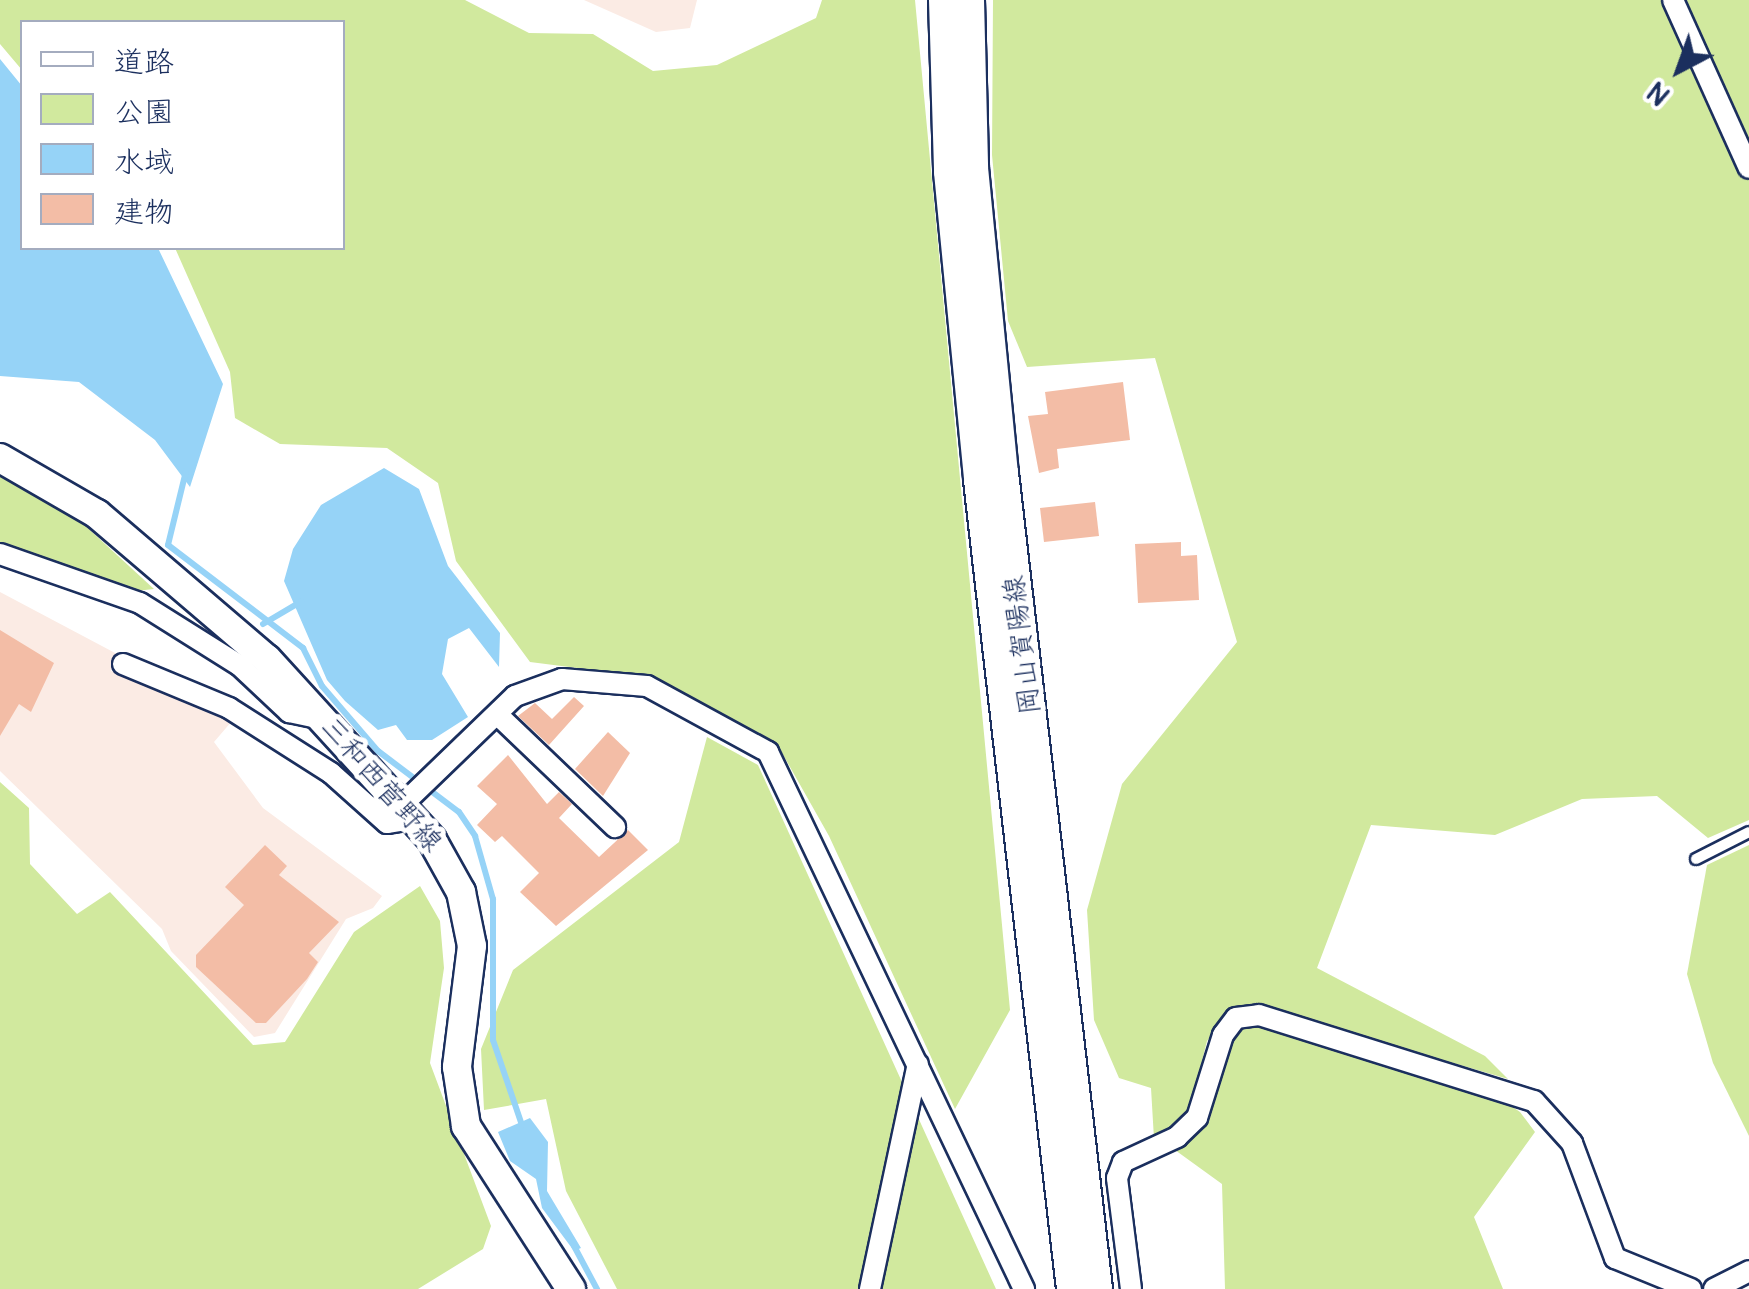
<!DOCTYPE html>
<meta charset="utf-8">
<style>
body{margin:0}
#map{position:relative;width:1749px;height:1289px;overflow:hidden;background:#fff;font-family:Pangolin,"Klee One",sans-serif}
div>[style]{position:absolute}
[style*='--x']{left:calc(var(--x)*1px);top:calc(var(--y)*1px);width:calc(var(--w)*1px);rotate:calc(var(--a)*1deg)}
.built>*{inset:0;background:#fbebe4}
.green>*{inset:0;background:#d1e99e}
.water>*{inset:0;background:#96d3f7}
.stream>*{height:6px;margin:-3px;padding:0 3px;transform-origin:3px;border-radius:3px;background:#96d3f7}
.building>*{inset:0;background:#f3bda6}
.roads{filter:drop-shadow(2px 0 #1b2f5e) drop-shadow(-2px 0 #1b2f5e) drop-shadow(0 2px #1b2f5e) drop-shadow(0 -2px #1b2f5e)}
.lane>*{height:10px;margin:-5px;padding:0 5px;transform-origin:5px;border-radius:5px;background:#fff}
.street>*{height:20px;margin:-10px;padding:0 10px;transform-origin:10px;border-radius:10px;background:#fff}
.secondary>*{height:28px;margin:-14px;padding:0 14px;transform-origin:14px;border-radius:14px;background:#fff}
.primary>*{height:30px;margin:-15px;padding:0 15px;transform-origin:15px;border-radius:15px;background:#fff}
span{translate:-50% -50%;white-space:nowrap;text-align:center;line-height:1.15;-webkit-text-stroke:10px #fff;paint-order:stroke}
.street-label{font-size:28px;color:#1b2f5e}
.legend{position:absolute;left:20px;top:20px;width:325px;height:230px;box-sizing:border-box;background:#fff;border:2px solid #a4acbf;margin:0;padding:12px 18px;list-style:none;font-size:30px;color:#1b2f5e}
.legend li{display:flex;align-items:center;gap:20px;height:50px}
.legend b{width:50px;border:2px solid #a4acbf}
.north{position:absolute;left:1629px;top:20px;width:100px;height:100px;-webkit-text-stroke:8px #fff;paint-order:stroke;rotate:221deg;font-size:28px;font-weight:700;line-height:40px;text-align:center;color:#1b2f5e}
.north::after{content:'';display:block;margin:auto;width:35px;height:45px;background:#1b2f5e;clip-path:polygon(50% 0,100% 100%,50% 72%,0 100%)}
</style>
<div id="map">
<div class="built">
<i style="clip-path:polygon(584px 0,697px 0,690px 28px,656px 32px)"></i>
<i style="clip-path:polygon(0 592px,117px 654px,111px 671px,191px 697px,232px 721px,214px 742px,263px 808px,382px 896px,373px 908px,346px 919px,275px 1033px,254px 1037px,171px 951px,162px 929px,0 771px)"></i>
</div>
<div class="green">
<i style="clip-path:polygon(0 0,465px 0,529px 33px,593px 34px,653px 71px,717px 65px,816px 18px,822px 0,915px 0,1010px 1010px,955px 1109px,829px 836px,777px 744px,648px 677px,530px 662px,456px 561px,438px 483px,387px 448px,280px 444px,235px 418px,230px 372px,175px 248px,342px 248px,342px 22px,22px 22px,22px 70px,0 44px)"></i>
<i style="clip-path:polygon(993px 0,1749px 0,1749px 820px,1708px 838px,1657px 796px,1582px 799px,1495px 835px,1371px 825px,1317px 968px,1485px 1056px,1508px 1079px,1264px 1008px,1231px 1012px,1207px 1041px,1189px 1113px,1175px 1129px,1154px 1139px,1151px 1088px,1119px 1078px,1094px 1020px,1087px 910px,1122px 784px,1237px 642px,1155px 358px,1027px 367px,1008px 321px,992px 155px)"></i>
<i style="clip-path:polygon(0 476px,67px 509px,154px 589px,136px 591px,0 546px)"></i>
<i style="clip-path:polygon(707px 737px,758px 765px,996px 1289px,617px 1289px,566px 1191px,546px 1099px,484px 1110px,481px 1049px,513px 970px,679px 842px)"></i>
<i style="clip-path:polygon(0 782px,29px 808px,30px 864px,77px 914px,110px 892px,253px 1045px,285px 1042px,354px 932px,420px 886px,440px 921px,444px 968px,430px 1063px,491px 1226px,483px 1249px,418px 1289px,0 1289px)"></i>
<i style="clip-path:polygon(1749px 845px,1749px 1136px,1713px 1063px,1687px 974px,1707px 865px)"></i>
<i style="clip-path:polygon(1264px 1023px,1486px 1089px,1520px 1112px,1535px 1132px,1474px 1217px,1503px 1289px,1225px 1289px,1222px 1184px,1175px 1150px,1207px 1119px,1225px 1049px,1239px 1030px)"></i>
</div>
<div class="water">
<i style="clip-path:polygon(0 59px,22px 86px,22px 248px,158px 248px,223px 384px,190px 487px,155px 440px,79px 382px,0 376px)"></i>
<i style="clip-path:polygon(384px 468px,419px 489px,448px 566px,500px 633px,499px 667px,469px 628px,448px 639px,442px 674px,468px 717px,432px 740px,407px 740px,396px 725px,378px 730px,345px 701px,327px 680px,284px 581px,293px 549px,321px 505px)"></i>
<i style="clip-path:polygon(530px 1118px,548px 1142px,547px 1191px,581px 1248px,574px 1251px,542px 1208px,536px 1179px,510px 1161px,498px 1132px)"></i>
</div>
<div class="stream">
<i style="--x:186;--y:471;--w:76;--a:103.7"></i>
<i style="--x:168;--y:545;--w:170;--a:37.3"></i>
<i style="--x:303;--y:648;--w:42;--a:63.4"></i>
<i style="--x:322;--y:686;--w:86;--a:49.3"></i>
<i style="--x:378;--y:751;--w:101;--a:37"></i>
<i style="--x:459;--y:812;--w:29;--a:56"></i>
<i style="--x:475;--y:836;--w:66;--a:74.1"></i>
<i style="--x:493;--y:899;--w:141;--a:90"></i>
<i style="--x:493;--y:1040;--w:90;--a:71.2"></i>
<i style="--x:263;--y:624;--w:45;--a:-30.5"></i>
<i style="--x:574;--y:1246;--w:49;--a:61.9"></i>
</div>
<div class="building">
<i style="clip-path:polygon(1123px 382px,1130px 440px,1057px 449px,1059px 468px,1039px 473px,1028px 416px,1048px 414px,1045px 392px)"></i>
<i style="clip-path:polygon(1095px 502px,1099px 536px,1044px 542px,1040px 508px)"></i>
<i style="clip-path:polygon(1181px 542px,1181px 556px,1197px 555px,1199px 600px,1138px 603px,1135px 544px)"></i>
<i style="clip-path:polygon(0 630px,54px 663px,31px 712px,19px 704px,0 736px)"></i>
<i style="clip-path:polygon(574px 697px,584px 706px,549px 745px,518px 716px,535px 703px,552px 719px)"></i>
<i style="clip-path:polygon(608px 732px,630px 753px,603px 796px,575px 769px)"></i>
<i style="clip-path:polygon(508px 755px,547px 804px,559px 792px,572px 804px,559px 818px,599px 857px,628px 830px,648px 850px,556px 926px,520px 892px,539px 873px,502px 836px,495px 842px,477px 825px,497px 804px,477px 786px)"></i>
<i style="clip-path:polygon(265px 845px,287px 866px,279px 875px,339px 922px,309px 953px,318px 962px,307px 979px,266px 1023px,256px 1023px,196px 967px,196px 955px,244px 905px,225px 887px)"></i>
</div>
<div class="roads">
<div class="lane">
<i style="--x:1696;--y:859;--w:59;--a:-27"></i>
</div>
<div class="street">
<i style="--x:1673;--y:0;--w:184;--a:65.7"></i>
<i style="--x:0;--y:554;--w:148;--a:19.3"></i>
<i style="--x:140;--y:603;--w:117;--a:32.1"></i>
<i style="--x:239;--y:665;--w:69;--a:43.2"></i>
<i style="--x:289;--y:712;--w:35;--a:12"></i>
<i style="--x:123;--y:664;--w:115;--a:22.5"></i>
<i style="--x:229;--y:708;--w:121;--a:32.5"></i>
<i style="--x:331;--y:773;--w:75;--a:41.8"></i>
<i style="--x:387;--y:823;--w:26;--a:-9"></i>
<i style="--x:501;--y:718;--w:158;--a:43.7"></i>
<i style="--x:402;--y:805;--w:157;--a:-44"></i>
<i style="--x:515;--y:696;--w:50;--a:-19.9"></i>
<i style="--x:562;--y:679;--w:85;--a:4.7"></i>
<i style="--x:647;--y:686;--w:138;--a:28.6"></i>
<i style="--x:768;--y:752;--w:595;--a:64.51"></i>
<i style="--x:870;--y:1289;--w:230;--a:-78"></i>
<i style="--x:1131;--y:1289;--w:112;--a:-97.2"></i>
<i style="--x:1117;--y:1178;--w:17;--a:-69"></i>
<i style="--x:1123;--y:1162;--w:60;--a:-24.8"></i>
<i style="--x:1177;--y:1137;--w:28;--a:-44"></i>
<i style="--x:1197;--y:1118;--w:87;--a:-72.6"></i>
<i style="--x:1223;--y:1035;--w:21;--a:-53"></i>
<i style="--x:1236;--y:1018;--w:23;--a:-7"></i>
<i style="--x:1259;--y:1015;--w:288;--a:17.4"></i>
<i style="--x:1534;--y:1101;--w:57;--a:47.9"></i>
<i style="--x:1572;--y:1143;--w:123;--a:69.5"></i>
<i style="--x:1615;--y:1258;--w:82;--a:22.2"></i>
<i style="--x:1714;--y:1289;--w:39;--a:-27"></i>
</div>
<div class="secondary">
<i style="--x:0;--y:458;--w:112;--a:30"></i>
<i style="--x:97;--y:514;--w:223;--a:40.5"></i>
<i style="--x:267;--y:659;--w:245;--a:47.6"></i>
<i style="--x:432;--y:840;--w:60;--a:60.9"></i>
<i style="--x:461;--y:892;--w:55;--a:78.5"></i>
<i style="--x:472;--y:946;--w:122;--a:97.1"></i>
<i style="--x:457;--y:1067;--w:60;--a:81.3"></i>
<i style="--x:466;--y:1126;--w:194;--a:57.2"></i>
</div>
<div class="primary">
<i style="--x:944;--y:0;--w:172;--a:88.3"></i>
<i style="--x:949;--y:172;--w:309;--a:84.4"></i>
<i style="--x:979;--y:480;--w:814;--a:83.44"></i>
<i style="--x:969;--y:0;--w:168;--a:88.6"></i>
<i style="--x:973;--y:168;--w:306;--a:84.4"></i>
<i style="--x:1003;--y:473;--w:821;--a:83.43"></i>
</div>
</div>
<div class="street-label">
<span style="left:1023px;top:645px;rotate:-97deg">岡山賀陽線</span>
<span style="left:381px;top:785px;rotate:49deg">三和西菅野線</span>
</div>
<ul class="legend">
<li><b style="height:12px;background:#fff"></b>道路</li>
<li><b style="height:28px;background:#d1e99e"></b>公園</li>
<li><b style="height:28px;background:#96d3f7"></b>水域</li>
<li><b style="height:28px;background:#f3bda6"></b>建物</li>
</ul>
<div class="north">N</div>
</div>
